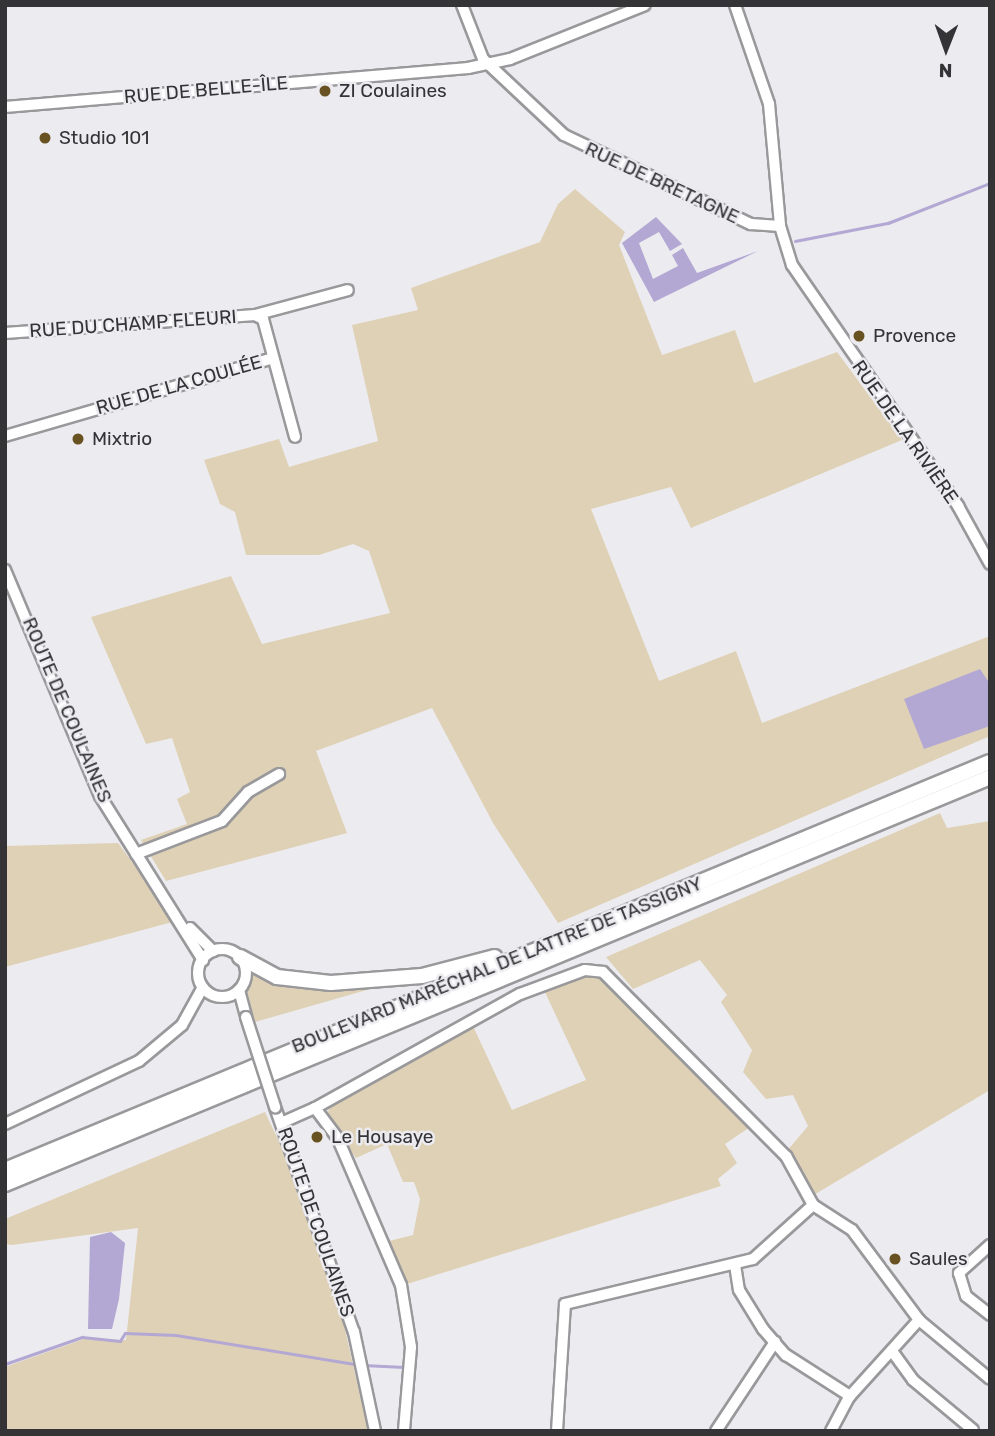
<!DOCTYPE html>
<meta charset="utf-8">
<style>
body{margin:0}
#map{position:relative;width:995px;height:1436px;overflow:hidden;background:#ecebef;font-family:Rubik,sans-serif}
div>[style]{position:absolute}
[style*='--x']{left:calc(var(--x)*1px);top:calc(var(--y)*1px);width:calc(var(--w)*1px);rotate:calc(var(--a)*1deg)}
.green>*{inset:0;background:#dfd1b6}
.water>*{inset:0;background:#b3a8d3}
.stream>*{height:2.5px;margin:-1.25px;padding:0 1.25px;transform-origin:1.25px;border-radius:1.25px;background:#b3a8d3}
.roads{filter:drop-shadow(2px 0 #99989b) drop-shadow(-2px 0 #99989b) drop-shadow(0 2px #99989b) drop-shadow(0 -2px #99989b)}
.minor>*{height:10px;margin:-5px;padding:0 5px;transform-origin:5px;border-radius:5px;background:#fff}
.minor>.ring{margin:-5px;padding:0;box-sizing:content-box;background:none;border:10px solid #fff;border-radius:50%}
.highway>*{height:14px;margin:-7px;padding:0 7px;transform-origin:7px;border-radius:7px;background:#fff}
.bridges{filter:drop-shadow(2px 0 #99989b) drop-shadow(-2px 0 #99989b) drop-shadow(0 2px #99989b) drop-shadow(0 -2px #99989b)}
.minor-bridge>*{height:10px;margin:-5px;padding:0 5px;transform-origin:5px;border-radius:5px;background:#fff}
.dots>*{width:19px;height:19px;translate:-50% -50%;box-sizing:border-box;border:4px solid #ecebef;border-radius:50%}
span{translate:-50% -50%;white-space:nowrap;text-align:center;line-height:1.15;-webkit-text-stroke:5px #ecebef;paint-order:stroke}
.street-label{font-size:19px;color:#343335}
.poi-label{font-size:19px;color:#343335}
.left{translate:0 -50%;text-align:left}
.frame{position:absolute;inset:0;border:7px solid #343335;pointer-events:none}
.north{position:absolute;left:911px;top:14px;width:70px;height:70px;-webkit-text-stroke:5px #ecebef;paint-order:stroke;rotate:181deg;font-size:19px;font-weight:700;line-height:28px;text-align:center;color:#343335}
.north::after{content:'';display:block;margin:auto;width:24px;height:32px;background:#343335;clip-path:polygon(50% 0,100% 100%,50% 72%,0 100%)}
</style>
<div id="map">
<div class="green">
<i style="clip-path:polygon(575px 189px,625px 232px,619px 245px,662px 355px,735px 330px,754px 383px,837px 352px,902px 440px,691px 528px,671px 487px,591px 509px,659px 681px,736px 651px,762px 723px,990px 636px,990px 736px,558px 923px,493px 823px,432px 708px,316px 751px,347px 833px,166px 881px,141px 840px,187px 824px,177px 799px,190px 792px,172px 738px,146px 744px,91px 617px,231px 576px,262px 644px,390px 613px,369px 551px,353px 544px,319px 555px,246px 555px,235px 512px,220px 504px,204px 460px,279px 439px,289px 467px,378px 441px,352px 325px,418px 310px,411px 288px,540px 242px,558px 204px)"></i>
<i style="clip-path:polygon(940px 813px,947px 828px,990px 821px,990px 1090px,812px 1196px,787px 1151px,808px 1126px,793px 1095px,766px 1099px,743px 1072px,752px 1050px,721px 1002px,727px 995px,700px 960px,633px 989px,606px 957px)"></i>
<i style="clip-path:polygon(118px 843px,176px 921px,5px 967px,5px 846px)"></i>
<i style="clip-path:polygon(249px 969px,257px 973px,391px 983px,255px 1022px,245px 988px)"></i>
<i style="clip-path:polygon(590px 974px,612px 982px,750px 1127px,725px 1144px,737px 1163px,718px 1179px,721px 1186px,407px 1284px,389px 1241px,413px 1235px,420px 1199px,414px 1182px,403px 1182px,387px 1144px,356px 1158px,327px 1118px,330px 1103px,473px 1026px,512px 1110px,586px 1080px,544px 990px)"></i>
<i style="clip-path:polygon(265px 1112px,289px 1163px,344px 1325px,368px 1431px,5px 1431px,5px 1367px,84px 1339px,126px 1340px,138px 1228px,12px 1245px,5px 1244px,5px 1219px)"></i>
</div>
<div class="water">
<i style="clip-path:polygon(656px 217px,682px 244px,670px 251px,659px 232px,639px 243px,653px 279px,678px 266px,672px 255px,683px 248px,697px 273px,758px 251px,654px 302px,622px 243px)"></i>
<i style="clip-path:polygon(980px 669px,990px 684px,990px 726px,924px 749px,904px 699px)"></i>
<i style="clip-path:polygon(111px 1232px,125px 1243px,119px 1299px,112px 1329px,88px 1329px,90px 1237px)"></i>
</div>
<div class="stream">
<i style="--x:795;--y:241;--w:95;--a:-11"></i>
<i style="--x:888;--y:223;--w:110;--a:-21.4"></i>
<i style="--x:5;--y:1364;--w:82;--a:-19.3"></i>
<i style="--x:82;--y:1337;--w:38;--a:6"></i>
<i style="--x:120;--y:1341;--w:9;--a:-58"></i>
<i style="--x:125;--y:1333;--w:51;--a:2.2"></i>
<i style="--x:176;--y:1335;--w:182;--a:9.2"></i>
<i style="--x:363;--y:1365;--w:41;--a:2.8"></i>
</div>
<div class="roads">
<div class="minor">
<i style="--x:462;--y:5;--w:58;--a:68.7"></i>
<i style="--x:483;--y:59;--w:111;--a:43.2"></i>
<i style="--x:564;--y:135;--w:207;--a:25.5"></i>
<i style="--x:751;--y:224;--w:29;--a:4"></i>
<i style="--x:735;--y:5;--w:105;--a:71"></i>
<i style="--x:769;--y:104;--w:122;--a:84.8"></i>
<i style="--x:780;--y:226;--w:41;--a:72.9"></i>
<i style="--x:792;--y:265;--w:293;--a:55.4"></i>
<i style="--x:958;--y:506;--w:66;--a:61.1"></i>
<i style="--x:5;--y:107;--w:465;--a:-4.8"></i>
<i style="--x:468;--y:68;--w:43;--a:-12.1"></i>
<i style="--x:510;--y:59;--w:145;--a:-21.8"></i>
<i style="--x:255;--y:315;--w:96;--a:-15"></i>
<i style="--x:5;--y:333;--w:251;--a:-4.1"></i>
<i style="--x:255;--y:315;--w:9;--a:27"></i>
<i style="--x:263;--y:319;--w:122;--a:74.8"></i>
<i style="--x:5;--y:436;--w:279;--a:-16.2"></i>
<i style="--x:5;--y:570;--w:245;--a:67.2"></i>
<i style="--x:100;--y:796;--w:194;--a:57.9"></i>
<i style="--x:136;--y:854;--w:92;--a:-21"></i>
<i style="--x:222;--y:821;--w:39;--a:-48"></i>
<i style="--x:248;--y:792;--w:36;--a:-30"></i>
<i style="--x:190;--y:928;--w:33;--a:45"></i>
<i class="ring" style="left:198px;top:949px;width:38px;height:38px"></i>
<i style="--x:239;--y:990;--w:28;--a:75"></i>
<i style="--x:275;--y:1107;--w:238;--a:70.7"></i>
<i style="--x:354;--y:1332;--w:101;--a:78"></i>
<i style="--x:315;--y:1108;--w:235;--a:-29.1"></i>
<i style="--x:520;--y:994;--w:69;--a:-20.3"></i>
<i style="--x:585;--y:970;--w:18;--a:6"></i>
<i style="--x:603;--y:972;--w:260;--a:45.2"></i>
<i style="--x:786;--y:1156;--w:56;--a:61.1"></i>
<i style="--x:813;--y:1205;--w:46;--a:32.7"></i>
<i style="--x:852;--y:1230;--w:112;--a:53.3"></i>
<i style="--x:919;--y:1320;--w:92;--a:39.7"></i>
<i style="--x:281;--y:1123;--w:37;--a:-24"></i>
<i style="--x:315;--y:1108;--w:39;--a:53"></i>
<i style="--x:338;--y:1139;--w:159;--a:66.7"></i>
<i style="--x:401;--y:1285;--w:63;--a:80.8"></i>
<i style="--x:411;--y:1347;--w:84;--a:94.8"></i>
<i style="--x:5;--y:1124;--w:148;--a:-25.2"></i>
<i style="--x:139;--y:1061;--w:56;--a:-39.9"></i>
<i style="--x:182;--y:1025;--w:43;--a:-61.1"></i>
<i style="--x:990;--y:1245;--w:42;--a:137.9"></i>
<i style="--x:959;--y:1273;--w:24;--a:73"></i>
<i style="--x:966;--y:1296;--w:31;--a:38"></i>
<i style="--x:735;--y:1265;--w:25;--a:81"></i>
<i style="--x:739;--y:1290;--w:46;--a:58.4"></i>
<i style="--x:763;--y:1329;--w:35;--a:49"></i>
<i style="--x:786;--y:1355;--w:76;--a:32.6"></i>
<i style="--x:892;--y:1351;--w:36;--a:54"></i>
<i style="--x:913;--y:1380;--w:78;--a:39.8"></i>
<i style="--x:557;--y:1431;--w:127;--a:-86.4"></i>
<i style="--x:565;--y:1304;--w:193;--a:-13.5"></i>
<i style="--x:753;--y:1259;--w:81;--a:-42"></i>
<i style="--x:716;--y:1431;--w:107;--a:-56.5"></i>
<i style="--x:831;--y:1431;--w:40;--a:-62"></i>
<i style="--x:850;--y:1396;--w:103;--a:-47.8"></i>
</div>
<div class="highway">
<i style="--x:240;--y:957;--w:42;--a:28.4"></i>
<i style="--x:277;--y:977;--w:54;--a:6.3"></i>
<i style="--x:331;--y:983;--w:91;--a:-4.4"></i>
<i style="--x:422;--y:976;--w:75;--a:-14.6"></i>
<i style="--x:5;--y:1170;--w:1066;--a:-22.5"></i>
<i style="--x:5;--y:1184;--w:1066;--a:-22.45"></i>
</div>
</div>
<div class="bridges">
<div class="minor-bridge">
<i style="--x:246;--y:1017;--w:95;--a:72.1"></i>
</div>
</div>
<div class="dots">
<i style="left:325px;top:91px;background:#695222"></i>
<i style="left:45px;top:138px;background:#695222"></i>
<i style="left:859px;top:336px;background:#695222"></i>
<i style="left:78px;top:439px;background:#695222"></i>
<i style="left:317px;top:1137px;background:#695222"></i>
<i style="left:895px;top:1259px;background:#695222"></i>
</div>
<div class="street-label">
<span style="left:206px;top:90px;rotate:-5deg">RUE DE BELLE-ÎLE</span>
<span style="left:662px;top:183px;rotate:25deg">RUE DE BRETAGNE</span>
<span style="left:133px;top:324px;rotate:-4deg">RUE DU CHAMP FLEURI</span>
<span style="left:179px;top:385px;rotate:-16deg">RUE DE LA COULÉE</span>
<span style="left:905px;top:432px;rotate:55deg">RUE DE LA RIVIÈRE</span>
<span style="left:67px;top:710px;rotate:67deg">ROUTE DE COULAINES</span>
<span style="left:497px;top:965px;rotate:-22deg">BOULEVARD MARÉCHAL DE LATTRE DE TASSIGNY</span>
<span style="left:316px;top:1222px;rotate:71deg">ROUTE DE COULAINES</span>
</div>
<div class="poi-label">
<span class="left" style="left:339px;top:91px">ZI Coulaines</span>
<span class="left" style="left:59px;top:138px">Studio 101</span>
<span class="left" style="left:873px;top:336px">Provence</span>
<span class="left" style="left:92px;top:439px">Mixtrio</span>
<span class="left" style="left:331px;top:1137px">Le Housaye</span>
<span class="left" style="left:909px;top:1259px">Saules</span>
</div>
<div class="frame"></div>
<div class="north">N</div>
</div>
